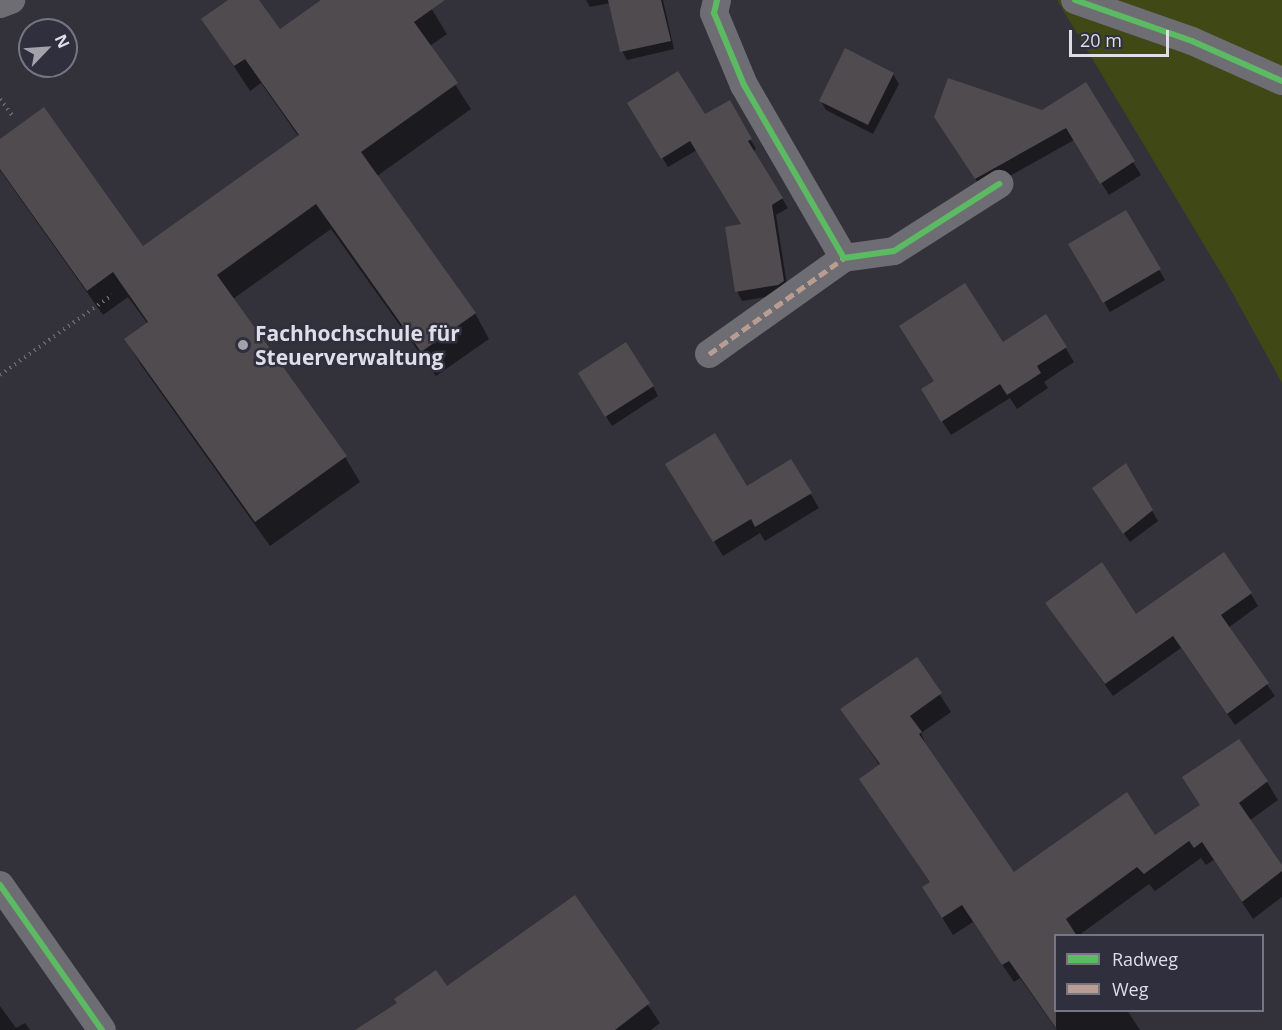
<!DOCTYPE html>
<meta charset="utf-8">
<style>
body{margin:0}
#map{position:relative;width:1282px;height:1030px;overflow:hidden;background:#33323a;font-family:"Open Sans",sans-serif}
div>[style]{position:absolute}
[style*='--x']{left:calc(var(--x)*1px);top:calc(var(--y)*1px);width:calc(var(--w)*1px);rotate:calc(var(--a)*1deg)}
.green>*{inset:0;background:#404816}
.shadow>*{inset:0;background:#0007}
.building>*{inset:0;background:#4f4b4f}
.path>*{height:4px;margin-top:-2px;transform-origin:0;background:repeating-linear-gradient(90deg,#69686d 0 1.5px,transparent 0 6px)}
.minor>*{height:28px;margin:-14px;padding:0 14px;transform-origin:14px;border-radius:14px;background:#6e6d73}
.quiet>*{height:4.5px;margin-top:-2.25px;transform-origin:0;background:repeating-linear-gradient(90deg,#b99d93 0 9px,transparent 0 13.5px)}
.cycleway>*{height:6px;margin:-3px;padding:0 3px;transform-origin:3px;border-radius:3px;background:#5cba63}
.dots>*{width:16px;height:16px;translate:-50% -50%;box-sizing:border-box;border:3px solid #302f3e;border-radius:50%}
span{translate:-50% -50%;white-space:nowrap;text-align:center;line-height:1.15;-webkit-text-stroke:5px #302f3e;paint-order:stroke}
.poi-label{font-size:21px;color:#dfdee8;font-weight:700}
.left{translate:0 -50%;text-align:left}
.legend{position:absolute;left:1054px;top:934px;width:210px;height:78px;box-sizing:border-box;background:#302f3e;border:2px solid #767582;margin:0;padding:8px 10px;list-style:none;font-size:18px;color:#dfdee8}
.legend li{display:flex;align-items:center;gap:12px;height:30px}
.legend b{width:30px;border:2px solid #767582}
.north{position:absolute;left:18px;top:18px;width:60px;height:60px;box-sizing:border-box;background:#302f3e;border:2px solid #767582;border-radius:50%;rotate:65deg;font-size:16px;font-weight:700;line-height:24px;text-align:center;color:#dfdee8}
.north::after{content:'';display:block;margin:auto;width:21px;height:27px;background:#a3a2ab;clip-path:polygon(50% 0,100% 100%,50% 72%,0 100%)}
.scale{position:absolute;left:1069px;top:30px;width:100px;height:27px;box-sizing:border-box;border:3px solid #dfdee8;border-top:0;padding-left:8px;font-size:18px;line-height:21px;white-space:nowrap;color:#dfdee8;-webkit-text-stroke:4px #302f3e;paint-order:stroke}
</style>
<div id="map">
<div class="green">
<i style="clip-path:polygon(1057px 0,1282px 0,1282px 383px,1227px 283px)"></i>
</div>
<div class="shadow">
<i style="clip-path:polygon(230px 0,257px 0,279px 32px,324px 0,426px 0,447px 34px,430px 46px,471px 109px,377px 176px,475px 313px,489px 339px,436px 376px,331px 229px,233px 299px,345px 457px,360px 482px,270px 546px,141px 365px,126px 340px,148px 324px,128px 297px,103px 315px,0 170px,0 140px,143px 248px,299px 137px,261px 83px,250px 91px,203px 19px)"></i>
<i style="clip-path:polygon(586px 0,663px 0,674px 49px,627px 60px,622px 51px,610px 3px,590px 7px)"></i>
<i style="clip-path:polygon(893px 74px,899px 84px,873px 134px,826px 110px,821px 101px)"></i>
<i style="clip-path:polygon(1085px 84px,1141px 175px,1109px 195px,1074px 140px,983px 191px,944px 130px,1042px 111px)"></i>
<i style="clip-path:polygon(729px 102px,756px 149px,753px 151px,788px 208px,776px 215px,788px 291px,783px 294px,742px 301px,737px 291px,743px 226px,697px 150px,668px 167px,635px 113px,705px 116px)"></i>
<i style="clip-path:polygon(1125px 212px,1165px 280px,1110px 312px,1070px 244px)"></i>
<i style="clip-path:polygon(1046px 316px,1074px 362px,1044px 382px,1048px 388px,1017px 409px,1010px 398px,951px 435px,931px 404px,1003px 344px)"></i>
<i style="clip-path:polygon(585px 383px,653px 386px,658px 396px,612px 426px)"></i>
<i style="clip-path:polygon(791px 461px,819px 508px,765px 541px,760px 533px,723px 556px,676px 479px,746px 488px)"></i>
<i style="clip-path:polygon(1126px 465px,1158px 521px,1130px 542px,1099px 498px)"></i>
<i style="clip-path:polygon(1251px 594px,1258px 606px,1228px 628px,1275px 696px,1235px 725px,1181px 648px,1113px 696px,1047px 603px,1136px 616px)"></i>
<i style="clip-path:polygon(917px 659px,951px 712px,921px 733px,929px 752px,1013px 874px,1155px 837px,1267px 782px,1278px 800px,1249px 821px,1282px 868px,1282px 897px,1253px 919px,1214px 860px,1206px 865px,1201px 858px,1155px 891px,1149px 884px,1078px 936px,1056px 936px,1056px 1010px,1127px 1010px,1140px 1030px,1057px 1030px,1020px 978px,1014px 982px,973px 922px,953px 935px,924px 888px,931px 883px,861px 779px,880px 766px,842px 709px)"></i>
<i style="clip-path:polygon(575px 897px,660px 1023px,651px 1030px,358px 1030px,447px 988px)"></i>
<i style="clip-path:polygon(0 1006px,16px 1028px,25px 1023px,30px 1030px,0 1030px)"></i>
</div>
<div class="building">
<i style="clip-path:polygon(228px 0,259px 0,280px 29px,321px 0,445px 0,414px 22px,458px 83px,361px 152px,476px 313px,421px 352px,316px 204px,217px 275px,347px 456px,255px 522px,124px 339px,148px 322px,113px 272px,87px 291px,0 169px,0 139px,44px 107px,143px 246px,299px 135px,245px 59px,234px 66px,201px 19px)"></i>
<i style="clip-path:polygon(608px 0,661px 0,671px 41px,620px 52px)"></i>
<i style="clip-path:polygon(845px 48px,894px 73px,868px 125px,819px 101px)"></i>
<i style="clip-path:polygon(678px 71px,705px 114px,730px 100px,752px 139px,748px 141px,783px 198px,772px 205px,784px 281px,778px 285px,735px 292px,725px 227px,741px 224px,690px 141px,661px 159px,627px 103px)"></i>
<i style="clip-path:polygon(948px 78px,1042px 110px,1086px 82px,1135px 161px,1100px 184px,1066px 128px,975px 179px,934px 117px)"></i>
<i style="clip-path:polygon(1126px 210px,1161px 269px,1103px 303px,1068px 244px)"></i>
<i style="clip-path:polygon(965px 283px,1003px 342px,1046px 314px,1067px 347px,1037px 366px,1041px 373px,1007px 395px,1000px 384px,941px 422px,921px 389px,934px 381px,899px 326px)"></i>
<i style="clip-path:polygon(626px 342px,654px 386px,605px 417px,578px 373px)"></i>
<i style="clip-path:polygon(715px 433px,747px 486px,791px 459px,812px 493px,755px 527px,751px 519px,713px 542px,665px 464px)"></i>
<i style="clip-path:polygon(1126px 463px,1153px 510px,1123px 534px,1092px 488px)"></i>
<i style="clip-path:polygon(1224px 552px,1252px 593px,1221px 615px,1269px 683px,1227px 714px,1173px 636px,1105px 684px,1045px 603px,1102px 562px,1136px 614px)"></i>
<i style="clip-path:polygon(917px 657px,942px 693px,910px 716px,922px 732px,919px 734px,1014px 872px,1127px 792px,1155px 835px,1200px 805px,1182px 777px,1239px 739px,1268px 781px,1239px 803px,1282px 865px,1282px 871px,1242px 902px,1202px 842px,1194px 848px,1189px 841px,1144px 874px,1137px 867px,1066px 919px,1077px 936px,1056px 936px,1056px 1028px,1009px 961px,1002px 965px,962px 905px,942px 918px,922px 887px,930px 882px,859px 779px,880px 764px,840px 709px)"></i>
<i style="clip-path:polygon(575px 895px,650px 1003px,615px 1030px,355px 1030px,397px 1003px,394px 999px,436px 970px,447px 986px)"></i>
</div>
<div class="path">
<i style="--x:0;--y:99;--w:21;--a:53"></i>
<i style="--x:0;--y:375;--w:138;--a:-35.5"></i>
</div>
<div class="minor">
<i style="--x:717;--y:0;--w:13;--a:103"></i>
<i style="--x:714;--y:13;--w:78;--a:67.4"></i>
<i style="--x:744;--y:85;--w:200;--a:60"></i>
<i style="--x:844;--y:258;--w:50;--a:-8"></i>
<i style="--x:894;--y:251;--w:125;--a:-32.5"></i>
<i style="--x:1075;--y:0;--w:124;--a:19.3"></i>
<i style="--x:1192;--y:41;--w:98;--a:24"></i>
<i style="--x:0;--y:4;--w:12;--a:-20"></i>
<i style="--x:709;--y:354;--w:166;--a:-35.4"></i>
<i style="--x:0;--y:885;--w:177;--a:54.9"></i>
</div>
<div class="quiet">
<i style="--x:709;--y:354;--w:166;--a:-35.4"></i>
</div>
<div class="cycleway">
<i style="--x:717;--y:0;--w:13;--a:103"></i>
<i style="--x:714;--y:13;--w:78;--a:67.4"></i>
<i style="--x:744;--y:85;--w:200;--a:60"></i>
<i style="--x:844;--y:258;--w:50;--a:-8"></i>
<i style="--x:894;--y:251;--w:125;--a:-32.5"></i>
<i style="--x:1075;--y:0;--w:124;--a:19.3"></i>
<i style="--x:1192;--y:41;--w:98;--a:24"></i>
<i style="--x:0;--y:885;--w:177;--a:54.9"></i>
</div>
<div class="dots">
<i style="left:243px;top:345px;background:#a3a2ab"></i>
</div>
<div class="poi-label">
<span class="left" style="left:255px;top:345px">Fachhochschule für<br>Steuerverwaltung</span>
</div>
<ul class="legend">
<li><b style="height:8px;background:#5cba63"></b>Radweg</li>
<li><b style="height:8px;background:#b99d93"></b>Weg</li>
</ul>
<div class="north">N</div>
<div class="scale">20 m</div>
</div>
